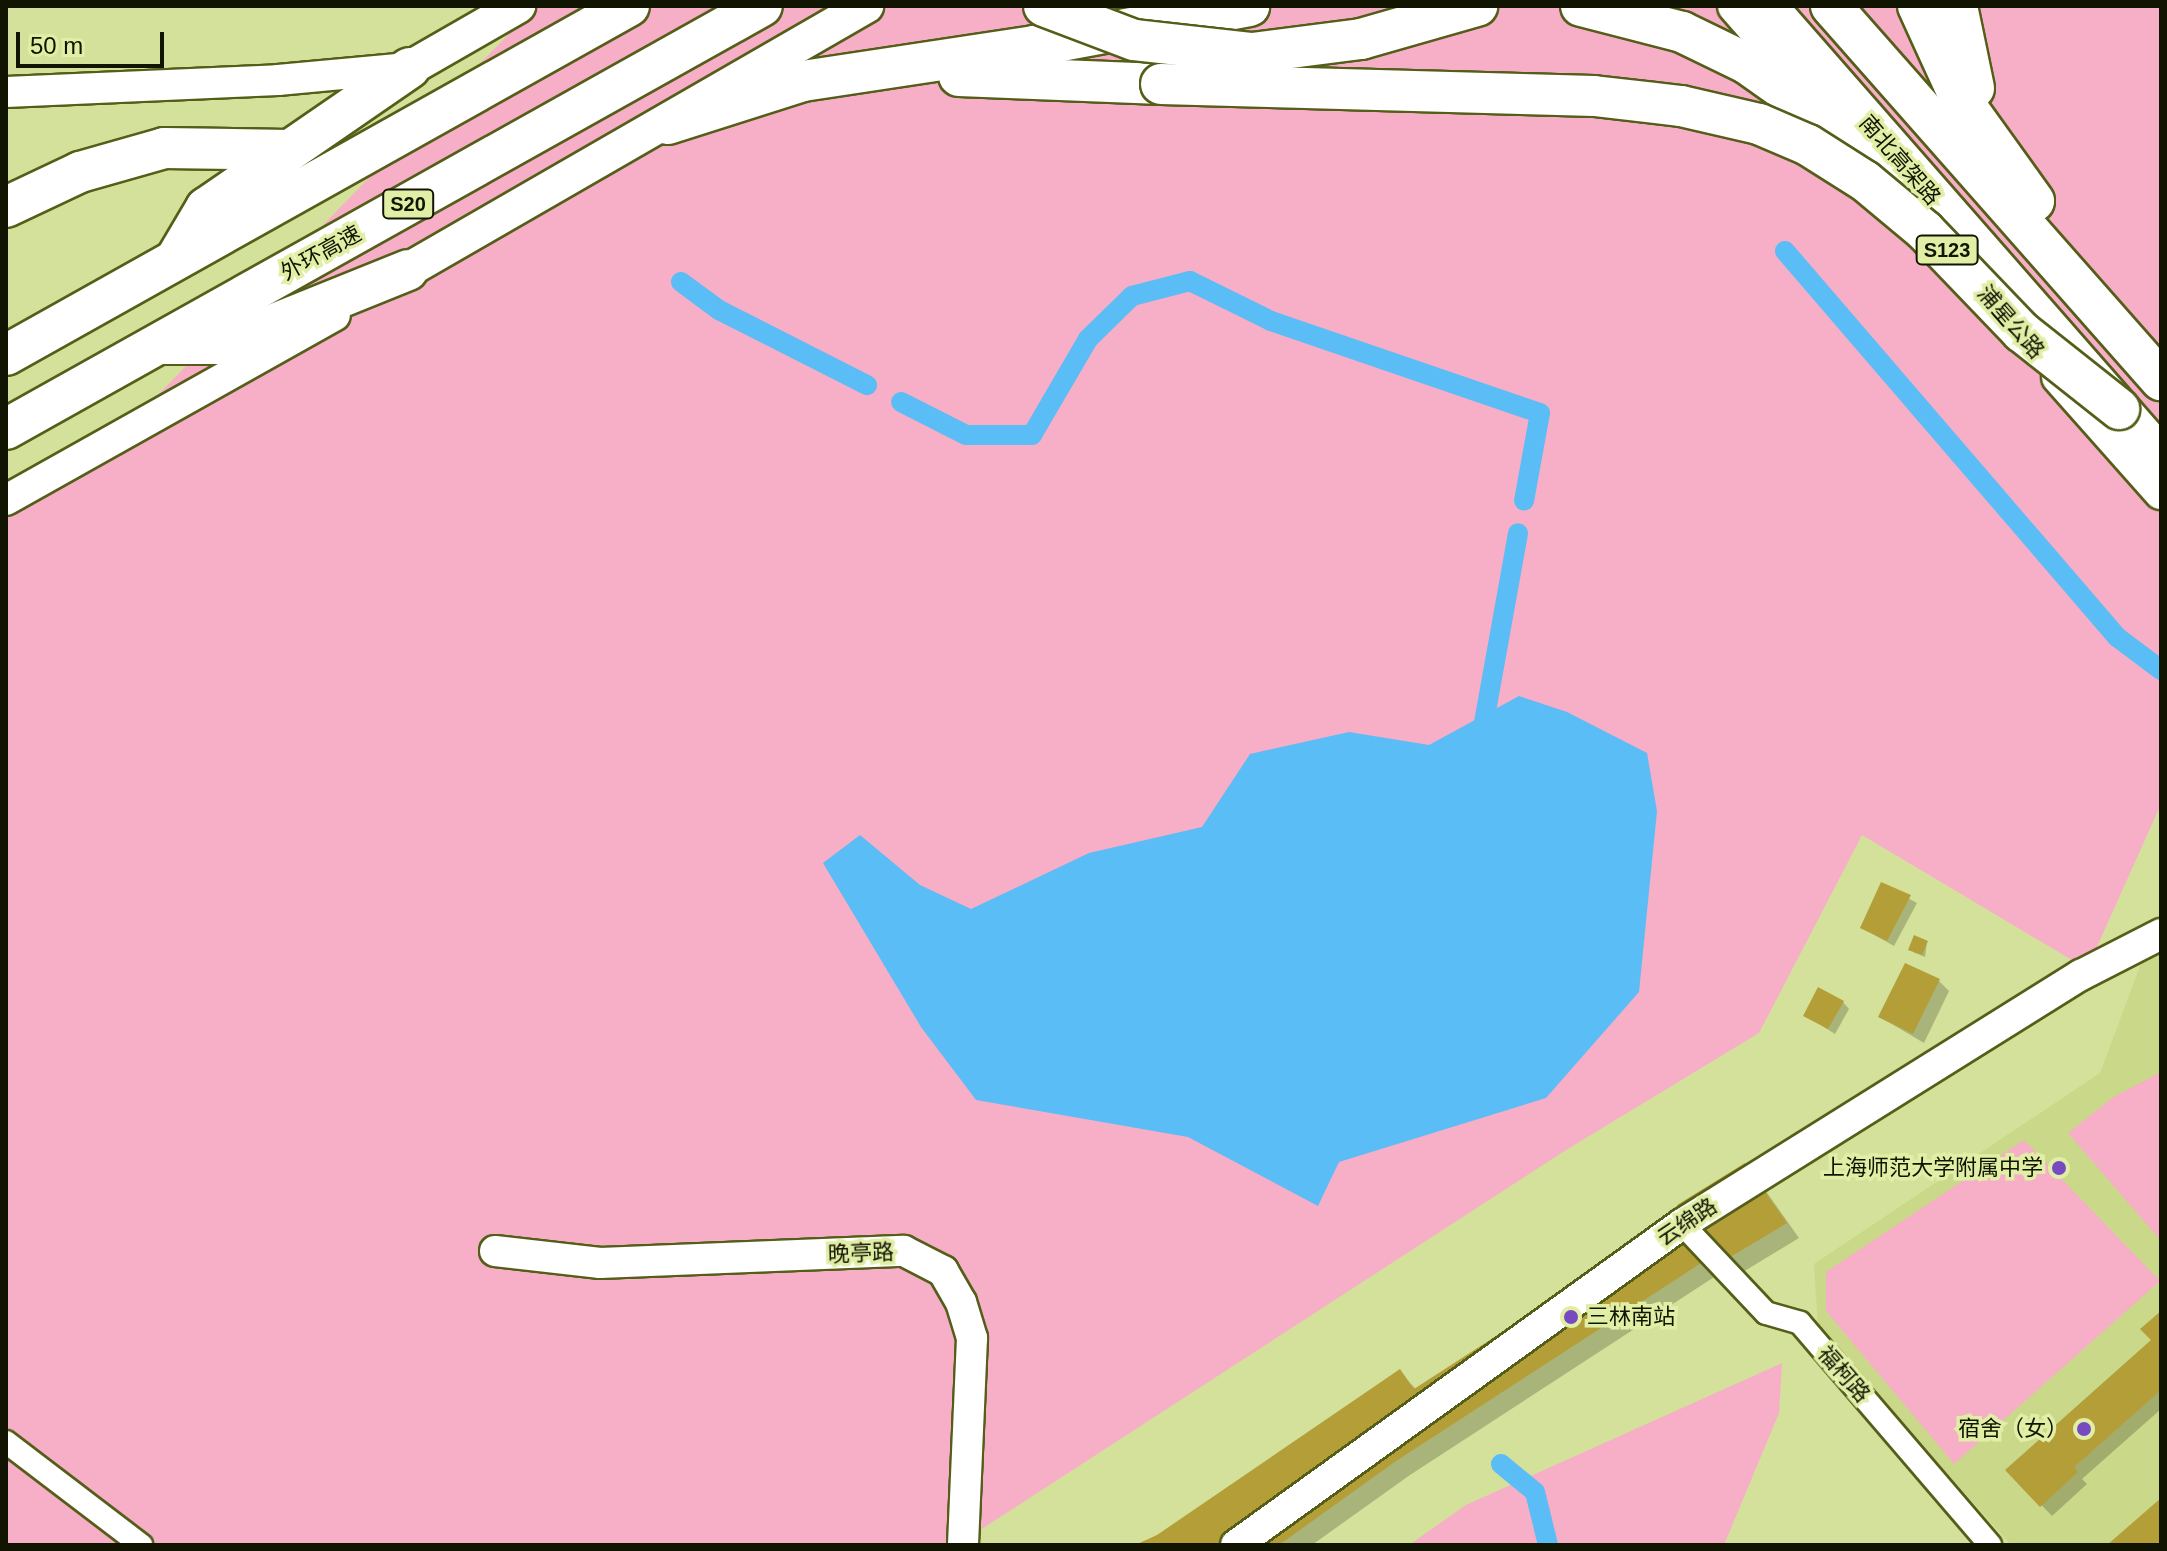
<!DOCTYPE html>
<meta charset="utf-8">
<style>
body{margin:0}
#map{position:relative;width:2167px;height:1551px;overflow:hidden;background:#d4e19a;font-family:Arial,"Noto Sans SC",sans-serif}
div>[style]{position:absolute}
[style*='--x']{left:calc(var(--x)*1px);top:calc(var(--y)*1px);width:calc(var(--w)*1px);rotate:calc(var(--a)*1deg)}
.built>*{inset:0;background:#cad889}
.green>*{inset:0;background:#f7aec7}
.water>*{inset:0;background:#5bbdf5}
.shadow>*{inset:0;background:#0003}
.canal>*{height:20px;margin:-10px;padding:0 10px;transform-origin:10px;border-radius:10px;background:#5bbdf5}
.building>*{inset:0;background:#b49e37}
.roads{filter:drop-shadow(2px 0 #555e18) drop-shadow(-2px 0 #555e18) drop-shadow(0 2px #555e18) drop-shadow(0 -2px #555e18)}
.street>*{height:22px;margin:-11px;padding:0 11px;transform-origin:11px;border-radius:11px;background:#fff}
.secondary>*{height:30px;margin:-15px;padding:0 15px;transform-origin:15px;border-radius:15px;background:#fff}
.primary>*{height:34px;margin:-17px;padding:0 17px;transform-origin:17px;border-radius:17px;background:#fff}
.highway>*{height:40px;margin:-20px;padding:0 20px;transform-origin:20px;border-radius:20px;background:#fff}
.bridges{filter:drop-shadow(2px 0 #555e18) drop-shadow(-2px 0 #555e18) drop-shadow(0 2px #555e18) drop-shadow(0 -2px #555e18)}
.highway-bridge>*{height:40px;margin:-20px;padding:0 20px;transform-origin:20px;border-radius:20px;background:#fff}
.dots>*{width:22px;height:22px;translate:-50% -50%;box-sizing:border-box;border:4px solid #e1eea6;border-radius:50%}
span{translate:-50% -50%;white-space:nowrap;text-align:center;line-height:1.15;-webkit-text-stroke:7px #e1eea6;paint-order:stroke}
.shield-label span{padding:2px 6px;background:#e1eea6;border:2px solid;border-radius:6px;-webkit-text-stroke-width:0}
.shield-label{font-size:20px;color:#111400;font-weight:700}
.street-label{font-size:22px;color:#111400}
.poi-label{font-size:22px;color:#111400}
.right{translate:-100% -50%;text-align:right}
.left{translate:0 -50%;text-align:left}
.frame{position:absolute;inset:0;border:8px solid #111400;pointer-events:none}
.scale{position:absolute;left:16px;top:32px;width:148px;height:36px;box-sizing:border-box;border:4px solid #111400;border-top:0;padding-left:10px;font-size:24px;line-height:28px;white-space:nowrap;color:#111400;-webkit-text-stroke:6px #e1eea6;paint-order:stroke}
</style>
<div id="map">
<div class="built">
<i style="clip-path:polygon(2161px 910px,2161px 1545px,2011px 1545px,1818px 1329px,1814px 1264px,2100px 1073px)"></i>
</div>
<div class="green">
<i style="clip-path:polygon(536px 6px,2161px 6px,2161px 804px,2087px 969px,1862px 835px,1759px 1033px,1566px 1150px,957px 1545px,6px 1545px,6px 515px,84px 471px)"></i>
<i style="clip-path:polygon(2161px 1072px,2161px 1241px,2068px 1133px,2112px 1098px)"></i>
<i style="clip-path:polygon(2024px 1140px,2160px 1281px,1954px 1464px,1826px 1311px,1826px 1272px)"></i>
<i style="clip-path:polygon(1782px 1363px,1779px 1413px,1724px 1545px,1409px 1545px,1466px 1505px)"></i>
</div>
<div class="water">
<i style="clip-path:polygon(1519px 696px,1567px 712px,1647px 753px,1657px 811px,1639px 992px,1546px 1098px,1339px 1162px,1318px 1206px,1188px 1137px,976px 1100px,921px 1027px,823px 863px,860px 835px,920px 885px,971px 909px,1089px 853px,1202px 827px,1250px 754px,1349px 732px,1429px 745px)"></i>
</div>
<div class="shadow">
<i style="clip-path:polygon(1882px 884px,1917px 903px,1894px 946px,1862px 928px)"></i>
<i style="clip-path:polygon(1927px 942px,1925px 957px,1913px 952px)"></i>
<i style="clip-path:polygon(1939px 981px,1949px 991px,1924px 1043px,1880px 1017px)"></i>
<i style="clip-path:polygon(1843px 1002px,1849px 1009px,1835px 1034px,1805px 1015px)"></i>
<i style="clip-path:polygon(1758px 1180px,1799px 1238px,1733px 1278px,1725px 1270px,1410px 1475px,1312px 1545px,1145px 1545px,1399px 1372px,1416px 1389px)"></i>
<i style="clip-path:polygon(2161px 1314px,2161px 1409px,2082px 1479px,2087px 1484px,2052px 1516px,2008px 1470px,2154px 1340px)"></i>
</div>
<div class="canal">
<i style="--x:1785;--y:251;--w:509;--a:49.3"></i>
<i style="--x:2117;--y:637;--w:55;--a:36.9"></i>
<i style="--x:681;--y:282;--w:47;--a:36.4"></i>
<i style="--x:719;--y:310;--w:166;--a:26.9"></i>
<i style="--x:901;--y:402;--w:73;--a:26.9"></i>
<i style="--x:966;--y:435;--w:66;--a:0"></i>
<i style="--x:1032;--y:435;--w:111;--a:-59.7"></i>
<i style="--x:1088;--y:339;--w:62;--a:-44.3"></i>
<i style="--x:1132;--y:296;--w:60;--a:-14.5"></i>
<i style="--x:1190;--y:281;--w:90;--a:26.3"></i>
<i style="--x:1271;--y:321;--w:284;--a:18.9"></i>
<i style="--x:1540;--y:413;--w:89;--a:100.3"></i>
<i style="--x:1481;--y:739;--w:209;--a:-79.8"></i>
<i style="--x:1501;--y:1464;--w:44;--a:39.5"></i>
<i style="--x:1535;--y:1492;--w:55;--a:76.2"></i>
</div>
<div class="building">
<i style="clip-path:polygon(1881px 882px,1911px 895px,1887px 941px,1860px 928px)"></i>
<i style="clip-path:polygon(1914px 935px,1928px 941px,1922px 955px,1908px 950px)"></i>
<i style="clip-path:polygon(1905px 963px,1940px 979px,1913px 1034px,1878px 1017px)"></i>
<i style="clip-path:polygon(1818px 987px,1844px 1001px,1828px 1029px,1803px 1016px)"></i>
<i style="clip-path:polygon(1745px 1163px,1787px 1223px,1717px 1265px,1712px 1256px,1396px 1461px,1279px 1545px,1135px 1545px,1157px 1535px,1400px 1369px,1414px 1389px,1683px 1215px,1677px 1205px)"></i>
<i style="clip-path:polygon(2161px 1311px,2161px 1390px,2074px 1467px,2078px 1472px,2040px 1507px,2005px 1470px,2151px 1340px,2140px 1329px)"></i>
<i style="clip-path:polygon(2161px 1498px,2161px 1545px,2107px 1545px)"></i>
</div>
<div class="roads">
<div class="street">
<i style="--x:1682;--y:1224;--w:122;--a:46.7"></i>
<i style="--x:1766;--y:1313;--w:35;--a:16"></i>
<i style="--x:1800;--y:1323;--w:292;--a:49.4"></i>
<i style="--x:6;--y:1442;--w:170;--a:37.3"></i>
</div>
<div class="secondary">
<i style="--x:6;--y:92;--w:272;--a:-2.5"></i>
<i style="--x:278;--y:80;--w:131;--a:-5.3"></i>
<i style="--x:6;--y:500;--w:377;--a:-29.3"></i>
<i style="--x:495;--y:1251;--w:106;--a:6.5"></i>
<i style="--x:600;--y:1263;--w:304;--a:-2.3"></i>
<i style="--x:904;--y:1251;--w:44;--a:27.1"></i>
<i style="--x:943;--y:1271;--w:36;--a:60"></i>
<i style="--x:961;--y:1302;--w:38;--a:73"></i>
<i style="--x:972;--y:1338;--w:207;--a:92.5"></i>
<i style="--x:1236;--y:1545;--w:550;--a:-35.74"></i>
<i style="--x:1682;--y:1224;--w:470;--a:-32"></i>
<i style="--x:2081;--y:975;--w:90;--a:-27.1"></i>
</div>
<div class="primary">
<i style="--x:1735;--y:6;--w:132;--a:48.7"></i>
<i style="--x:410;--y:68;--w:125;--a:-29.9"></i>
<i style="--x:408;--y:270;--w:529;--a:-29.96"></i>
<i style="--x:2059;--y:377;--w:154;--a:48.4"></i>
</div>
<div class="highway">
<i style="--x:1581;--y:6;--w:104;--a:14.4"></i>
<i style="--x:1682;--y:32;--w:71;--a:25.8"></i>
<i style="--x:1746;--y:63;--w:71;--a:35.3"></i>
<i style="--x:1804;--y:104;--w:121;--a:45.3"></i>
<i style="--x:1766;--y:6;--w:600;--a:48.79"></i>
<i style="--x:1831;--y:6;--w:499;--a:48.6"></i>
<i style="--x:1918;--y:6;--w:101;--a:65.5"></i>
<i style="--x:1960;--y:98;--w:127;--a:54.3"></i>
<i style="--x:1957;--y:6;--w:84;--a:78.3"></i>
<i style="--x:959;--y:76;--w:202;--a:2.3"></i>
<i style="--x:668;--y:124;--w:142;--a:-17.7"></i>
<i style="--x:803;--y:81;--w:234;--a:-8.6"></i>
<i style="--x:1034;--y:46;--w:219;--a:-10.5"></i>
<i style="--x:6;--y:207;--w:82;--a:-25.3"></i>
<i style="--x:80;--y:172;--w:87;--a:-15.9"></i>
<i style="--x:164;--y:148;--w:125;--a:0.9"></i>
<i style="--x:177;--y:257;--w:57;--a:-59.4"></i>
<i style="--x:206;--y:208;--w:247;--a:-34.5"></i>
<i style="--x:163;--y:344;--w:62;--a:0"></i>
<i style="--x:225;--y:344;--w:197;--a:-22"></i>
<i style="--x:6;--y:355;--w:714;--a:-29.26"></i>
<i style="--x:6;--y:429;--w:866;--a:-29.23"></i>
</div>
</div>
<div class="bridges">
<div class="highway-bridge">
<i style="--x:1044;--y:6;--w:96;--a:20.7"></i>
<i style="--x:1134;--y:40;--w:119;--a:6.3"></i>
<i style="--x:1252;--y:53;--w:110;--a:-7.3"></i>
<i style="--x:1361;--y:39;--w:121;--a:-15.9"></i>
<i style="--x:1161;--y:84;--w:433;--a:1.6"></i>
<i style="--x:1594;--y:96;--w:88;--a:6.6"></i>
<i style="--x:1681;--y:106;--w:80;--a:13"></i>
<i style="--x:1759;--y:124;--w:53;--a:23.2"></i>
<i style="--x:1808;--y:145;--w:67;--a:32.3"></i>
<i style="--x:1865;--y:181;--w:78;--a:39.8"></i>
<i style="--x:1925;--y:231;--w:140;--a:46.2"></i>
<i style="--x:2022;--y:332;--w:124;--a:38.4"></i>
</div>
</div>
<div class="dots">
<i style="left:2059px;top:1168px;background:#774ac2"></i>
<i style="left:1571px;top:1317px;background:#774ac2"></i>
<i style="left:2084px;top:1429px;background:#774ac2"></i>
</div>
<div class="shield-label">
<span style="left:408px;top:204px">S20</span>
<span style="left:1947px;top:250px">S123</span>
</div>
<div class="street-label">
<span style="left:1900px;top:160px;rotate:49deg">南北高架路</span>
<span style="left:321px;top:253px;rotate:-29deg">外环高速</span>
<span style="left:2011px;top:322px;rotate:49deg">浦星公路</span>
<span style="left:1687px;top:1222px;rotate:-34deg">云绵路</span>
<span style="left:861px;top:1253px;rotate:-2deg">晚亭路</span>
<span style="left:1844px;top:1374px;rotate:49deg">福柯路</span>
</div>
<div class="poi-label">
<span class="right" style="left:2043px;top:1168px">上海师范大学附属中学</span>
<span class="left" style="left:1587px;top:1317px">三林南站</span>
<span class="right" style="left:2068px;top:1429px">宿舍（女）</span>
</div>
<div class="frame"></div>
<div class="scale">50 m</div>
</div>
